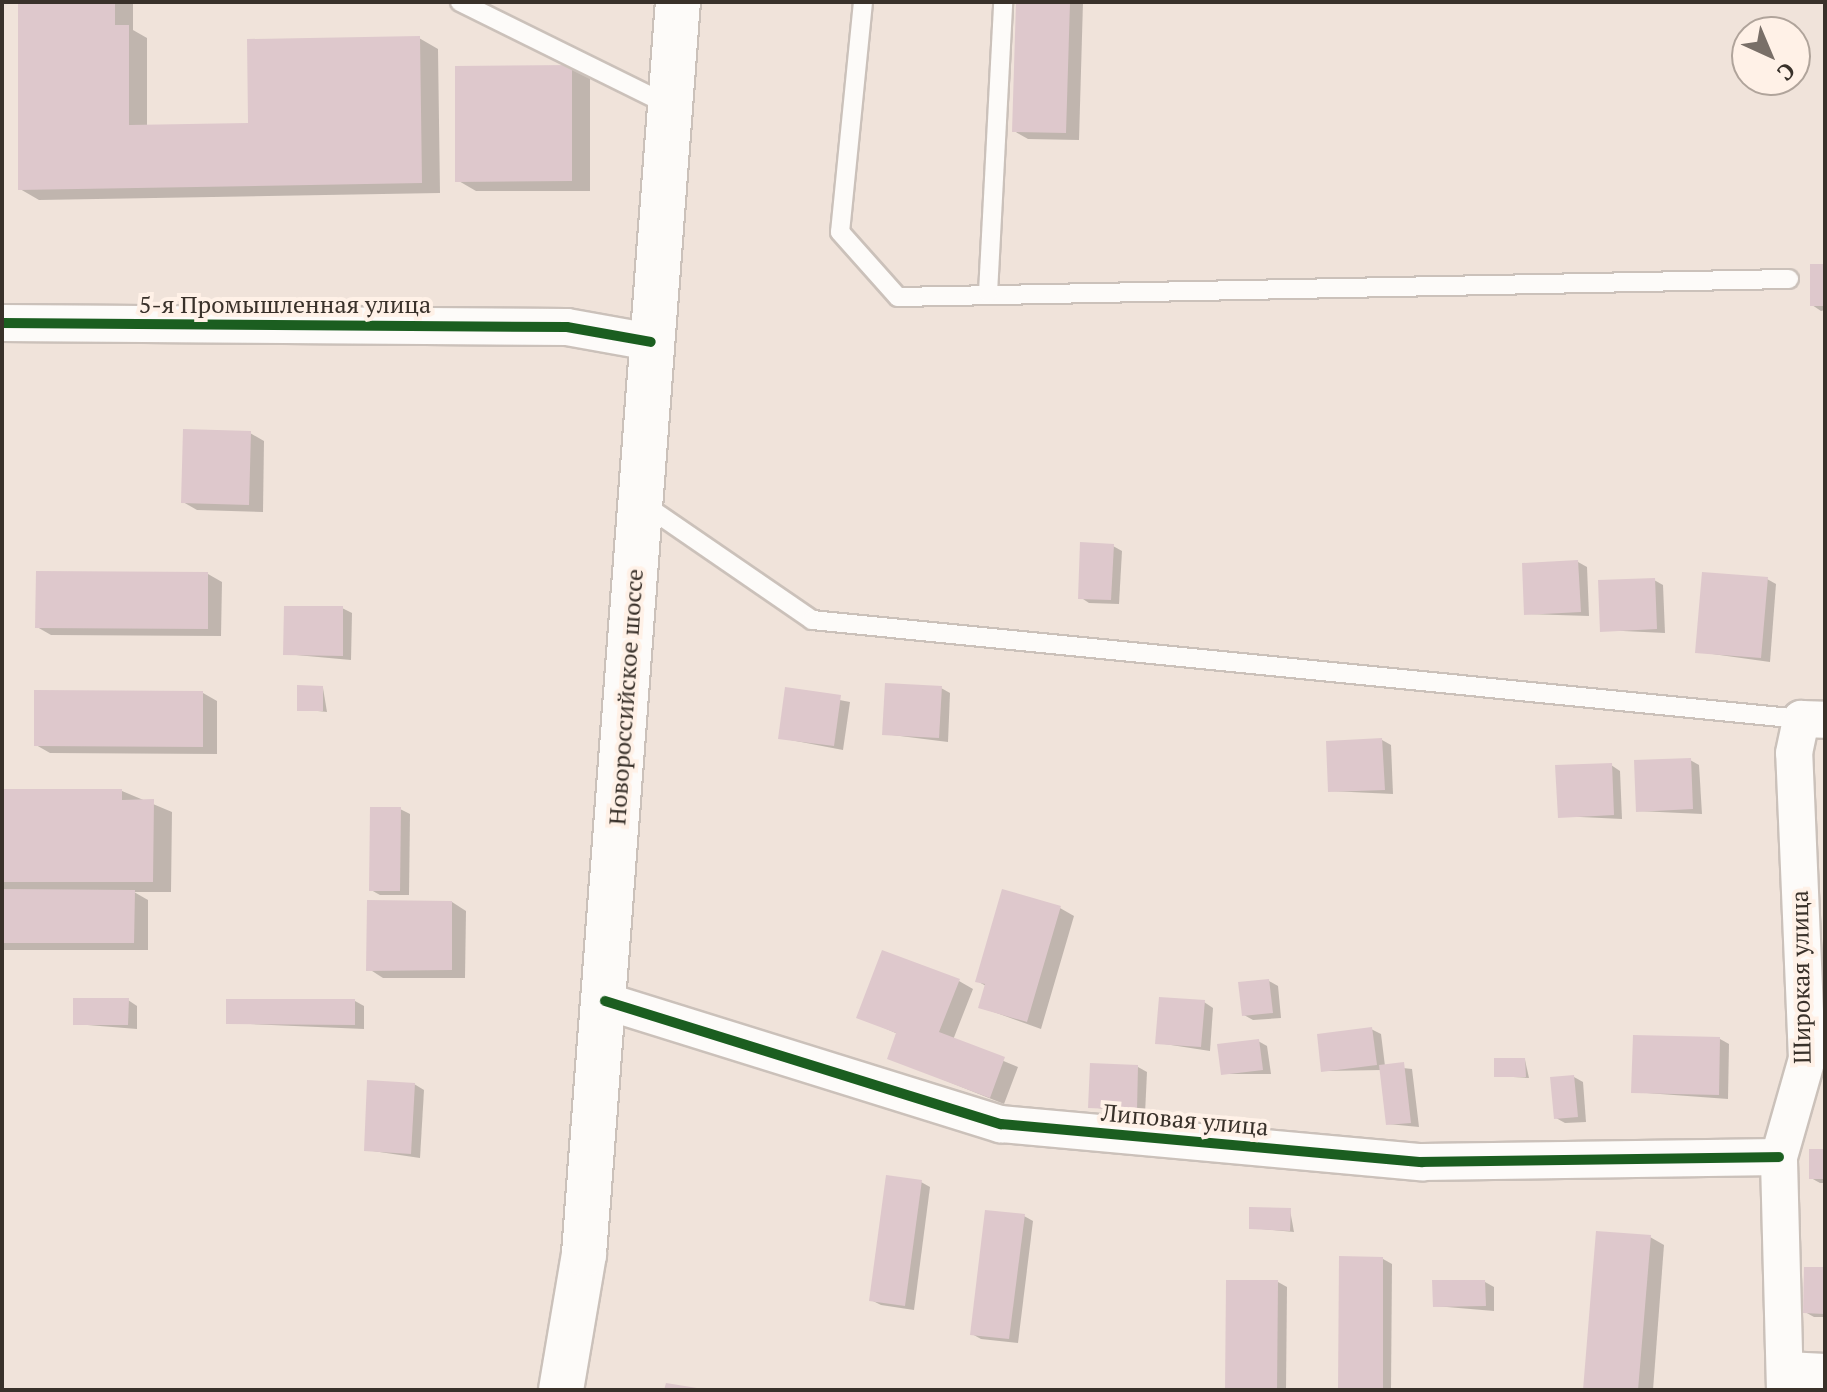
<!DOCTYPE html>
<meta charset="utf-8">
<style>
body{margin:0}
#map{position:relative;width:1827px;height:1392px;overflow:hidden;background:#f0e3da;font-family:"PT Serif",serif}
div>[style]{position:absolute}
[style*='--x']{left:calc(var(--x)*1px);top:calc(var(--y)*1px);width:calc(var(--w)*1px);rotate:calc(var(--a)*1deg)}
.shadow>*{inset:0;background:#0003}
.building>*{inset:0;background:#dec8cc}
.roads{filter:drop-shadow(2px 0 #cbc1ba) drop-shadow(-2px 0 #cbc1ba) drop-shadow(0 2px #cbc1ba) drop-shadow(0 -2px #cbc1ba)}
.lane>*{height:18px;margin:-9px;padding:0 9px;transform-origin:9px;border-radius:9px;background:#fdfbf9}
.street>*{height:36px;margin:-18px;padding:0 18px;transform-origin:18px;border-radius:18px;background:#fdfbf9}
.secondary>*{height:44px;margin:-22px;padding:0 22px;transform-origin:22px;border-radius:22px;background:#fdfbf9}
.cycleway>*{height:10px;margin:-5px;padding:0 5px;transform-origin:5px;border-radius:5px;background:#1b5e20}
span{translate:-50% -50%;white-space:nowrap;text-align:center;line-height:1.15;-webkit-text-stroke:8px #fff1e7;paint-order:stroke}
.street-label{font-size:24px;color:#39312a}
.frame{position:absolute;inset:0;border:4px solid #39312a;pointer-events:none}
.north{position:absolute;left:1731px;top:16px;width:80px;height:80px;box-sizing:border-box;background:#fff1e7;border:2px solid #b0a49b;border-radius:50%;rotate:136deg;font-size:22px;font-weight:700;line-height:32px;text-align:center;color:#39312a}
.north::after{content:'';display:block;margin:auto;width:28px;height:36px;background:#796f68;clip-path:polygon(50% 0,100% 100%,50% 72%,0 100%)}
</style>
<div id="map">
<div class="shadow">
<i style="clip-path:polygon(20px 2px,133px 2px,133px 30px,147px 38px,147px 126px,250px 125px,419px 38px,438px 49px,440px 193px,39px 200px,20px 189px)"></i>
<i style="clip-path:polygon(1018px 2px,1083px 2px,1079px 140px,1028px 139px,1014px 131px)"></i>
<i style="clip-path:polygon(571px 67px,590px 78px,590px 191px,476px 191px,457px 180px)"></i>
<i style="clip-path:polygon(1825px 266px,1825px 310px,1821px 311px,1812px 305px)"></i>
<i style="clip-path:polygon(250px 433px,264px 441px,263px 512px,197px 510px,183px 502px)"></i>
<i style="clip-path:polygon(2px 462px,3px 463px,3px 522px,2px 522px)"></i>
<i style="clip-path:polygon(1113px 546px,1122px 551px,1119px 604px,1089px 603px,1080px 597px)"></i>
<i style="clip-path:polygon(1578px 562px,1587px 567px,1589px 616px,1526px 614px)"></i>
<i style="clip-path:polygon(208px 574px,222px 582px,221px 636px,51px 635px,37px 627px)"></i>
<i style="clip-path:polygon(1767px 579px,1776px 584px,1770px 662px,1698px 652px)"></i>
<i style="clip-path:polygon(1654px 580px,1663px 585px,1665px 633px,1602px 630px)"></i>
<i style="clip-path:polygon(342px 608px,352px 613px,351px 660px,285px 654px)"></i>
<i style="clip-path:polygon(323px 688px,327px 712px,299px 709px)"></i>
<i style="clip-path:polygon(941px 688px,950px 693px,948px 742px,884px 734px)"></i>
<i style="clip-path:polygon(787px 690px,850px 702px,843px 750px,780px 738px)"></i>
<i style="clip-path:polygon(203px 693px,217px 701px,217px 754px,50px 753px,36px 745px)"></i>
<i style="clip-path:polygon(1382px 740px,1391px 745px,1393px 794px,1330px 791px)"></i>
<i style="clip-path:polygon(1690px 760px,1699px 765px,1702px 814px,1638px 811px)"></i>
<i style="clip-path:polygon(1611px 765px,1620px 771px,1622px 819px,1560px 816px)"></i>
<i style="clip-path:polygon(2px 791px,122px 791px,172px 812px,171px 892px,134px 892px,148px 900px,148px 950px,2px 950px)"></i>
<i style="clip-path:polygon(400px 809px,410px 814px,409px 895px,380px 895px,371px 890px)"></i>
<i style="clip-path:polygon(452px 902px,466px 911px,465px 978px,383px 978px,369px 969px)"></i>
<i style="clip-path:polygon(1060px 908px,1074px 916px,1041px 1029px,980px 1007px,986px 986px,977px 981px)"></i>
<i style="clip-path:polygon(959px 981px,973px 989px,953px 1040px,1018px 1067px,1004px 1104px,889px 1058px,898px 1034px,859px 1017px)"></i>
<i style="clip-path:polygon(1269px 981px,1278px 986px,1281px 1018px,1253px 1020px,1244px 1015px)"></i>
<i style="clip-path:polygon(128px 1000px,137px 1006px,137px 1029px,75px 1024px)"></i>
<i style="clip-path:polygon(355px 1001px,364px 1006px,364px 1029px,228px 1023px)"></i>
<i style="clip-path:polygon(1204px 1002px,1213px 1008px,1210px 1051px,1158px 1043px)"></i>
<i style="clip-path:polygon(1371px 1029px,1381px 1034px,1385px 1066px,1412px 1069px,1419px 1127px,1388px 1124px,1382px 1070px,1323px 1071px)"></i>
<i style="clip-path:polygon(1720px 1039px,1729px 1044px,1728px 1099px,1633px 1092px)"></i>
<i style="clip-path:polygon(1258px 1041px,1267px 1046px,1271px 1074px,1223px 1074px)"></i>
<i style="clip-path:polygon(1525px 1060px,1529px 1078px,1496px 1076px)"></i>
<i style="clip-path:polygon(1138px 1067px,1147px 1072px,1145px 1114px,1090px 1107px)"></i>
<i style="clip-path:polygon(1574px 1077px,1583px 1082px,1586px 1122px,1565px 1123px,1556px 1118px)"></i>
<i style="clip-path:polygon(414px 1084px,424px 1090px,420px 1158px,366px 1150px)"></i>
<i style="clip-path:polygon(1825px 1151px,1825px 1183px,1820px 1183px,1811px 1178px)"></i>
<i style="clip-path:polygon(921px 1182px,930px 1187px,914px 1310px,881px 1305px,871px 1300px)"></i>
<i style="clip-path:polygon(1290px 1210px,1294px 1232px,1251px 1228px)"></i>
<i style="clip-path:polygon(1024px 1216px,1033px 1221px,1018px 1343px,981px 1339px,972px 1334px)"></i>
<i style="clip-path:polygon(1650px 1237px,1664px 1245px,1653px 1390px,1585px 1390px)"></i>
<i style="clip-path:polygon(1383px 1259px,1392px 1264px,1391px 1390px,1340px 1390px)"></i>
<i style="clip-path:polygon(1825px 1269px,1825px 1317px,1814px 1317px,1805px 1312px)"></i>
<i style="clip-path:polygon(1278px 1282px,1287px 1287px,1286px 1390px,1227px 1390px)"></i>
<i style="clip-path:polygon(1485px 1282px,1494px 1287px,1494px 1311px,1435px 1306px)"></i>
</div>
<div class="building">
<i style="clip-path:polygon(18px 2px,115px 2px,115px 25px,129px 25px,129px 125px,248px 123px,247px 39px,420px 36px,422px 183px,18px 190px)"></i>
<i style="clip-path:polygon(1016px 2px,1070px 2px,1066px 133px,1012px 132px)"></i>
<i style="clip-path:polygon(572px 65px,572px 181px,455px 182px,455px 66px)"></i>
<i style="clip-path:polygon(1810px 264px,1825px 264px,1825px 306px,1810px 306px)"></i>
<i style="clip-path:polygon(183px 429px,251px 431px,249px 505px,181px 503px)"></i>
<i style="clip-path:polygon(1080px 542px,1114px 544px,1111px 600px,1078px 599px)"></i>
<i style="clip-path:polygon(1578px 560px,1581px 612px,1524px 615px,1522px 563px)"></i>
<i style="clip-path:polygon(36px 571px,208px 572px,208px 629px,35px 628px)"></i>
<i style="clip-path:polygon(1702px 572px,1768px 577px,1761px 658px,1695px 653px)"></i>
<i style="clip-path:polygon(1655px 578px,1657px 629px,1600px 632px,1598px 580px)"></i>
<i style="clip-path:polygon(284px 606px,343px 606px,343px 656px,283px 655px)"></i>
<i style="clip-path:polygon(885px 683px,942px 686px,939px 738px,882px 735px)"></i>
<i style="clip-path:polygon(297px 685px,323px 686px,323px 711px,297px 711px)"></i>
<i style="clip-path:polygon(785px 687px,841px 695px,834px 746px,778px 739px)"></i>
<i style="clip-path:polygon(34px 690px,203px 691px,203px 747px,34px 746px)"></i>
<i style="clip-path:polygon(1382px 738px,1385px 790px,1328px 792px,1326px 741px)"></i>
<i style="clip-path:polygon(1691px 758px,1693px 809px,1636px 812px,1634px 760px)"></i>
<i style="clip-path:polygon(1612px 763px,1614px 815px,1558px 818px,1555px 765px)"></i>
<i style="clip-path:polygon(2px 789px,122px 789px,122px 800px,154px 799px,153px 882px,2px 882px)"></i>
<i style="clip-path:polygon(370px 807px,401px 807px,400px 891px,369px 891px)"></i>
<i style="clip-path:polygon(2px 889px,135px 890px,134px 943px,2px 943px)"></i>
<i style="clip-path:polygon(1002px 889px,1061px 906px,1027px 1022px,978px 1008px,985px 984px,975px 982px)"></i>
<i style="clip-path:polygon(367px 900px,452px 901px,452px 970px,366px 971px)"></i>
<i style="clip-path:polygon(882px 950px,960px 979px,939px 1032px,1005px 1057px,990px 1098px,887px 1059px,896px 1033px,856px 1018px)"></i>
<i style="clip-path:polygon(1269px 979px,1273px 1013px,1242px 1016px,1238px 982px)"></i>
<i style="clip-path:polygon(1159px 997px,1205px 1000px,1201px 1047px,1155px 1044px)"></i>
<i style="clip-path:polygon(73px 998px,129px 998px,128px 1025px,73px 1025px)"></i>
<i style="clip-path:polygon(226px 999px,355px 999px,355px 1025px,226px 1024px)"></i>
<i style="clip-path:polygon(1372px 1027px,1377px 1065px,1321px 1072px,1317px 1034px)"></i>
<i style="clip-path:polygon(1633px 1035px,1720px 1037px,1719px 1095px,1631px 1093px)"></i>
<i style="clip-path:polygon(1259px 1039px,1263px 1070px,1221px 1075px,1217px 1044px)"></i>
<i style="clip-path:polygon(1494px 1058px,1525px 1058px,1526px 1077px,1494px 1077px)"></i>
<i style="clip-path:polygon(1404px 1062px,1411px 1123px,1386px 1125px,1379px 1065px)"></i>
<i style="clip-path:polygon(1090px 1063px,1138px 1065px,1137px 1110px,1088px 1108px)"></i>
<i style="clip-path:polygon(1574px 1075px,1578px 1117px,1554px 1119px,1550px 1077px)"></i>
<i style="clip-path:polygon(367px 1080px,415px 1083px,411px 1154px,364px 1151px)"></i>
<i style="clip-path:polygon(1809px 1149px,1825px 1149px,1825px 1179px,1809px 1179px)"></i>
<i style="clip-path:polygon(886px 1175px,922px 1180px,905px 1306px,869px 1301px)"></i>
<i style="clip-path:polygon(1249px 1207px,1291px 1208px,1290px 1231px,1249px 1229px)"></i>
<i style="clip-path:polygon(985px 1210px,1025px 1214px,1009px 1339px,970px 1335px)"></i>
<i style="clip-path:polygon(1596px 1231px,1651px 1235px,1638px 1390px,1583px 1390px)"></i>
<i style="clip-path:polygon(1339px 1256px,1383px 1257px,1383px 1390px,1338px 1390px)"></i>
<i style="clip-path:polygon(1804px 1267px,1825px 1267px,1825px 1314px,1803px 1313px)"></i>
<i style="clip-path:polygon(1226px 1280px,1278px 1280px,1277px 1390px,1225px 1390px)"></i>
<i style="clip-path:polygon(1432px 1280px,1485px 1280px,1486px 1306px,1433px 1307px)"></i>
<i style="clip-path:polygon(666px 1383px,697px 1388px,697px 1390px,664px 1390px)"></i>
</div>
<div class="roads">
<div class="lane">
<i style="--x:460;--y:2;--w:234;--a:26.3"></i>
<i style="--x:863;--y:2;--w:231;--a:95.7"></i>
<i style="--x:840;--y:232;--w:87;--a:48.3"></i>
<i style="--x:898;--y:297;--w:891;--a:-1.16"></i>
<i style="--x:988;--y:293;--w:291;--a:-87"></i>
<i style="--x:642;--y:503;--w:206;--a:34.5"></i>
<i style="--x:812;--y:620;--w:994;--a:5.72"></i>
</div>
<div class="street">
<i style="--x:2;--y:323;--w:565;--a:0.41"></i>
<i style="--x:567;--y:327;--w:85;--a:10.1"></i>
<i style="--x:605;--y:1001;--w:415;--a:17.3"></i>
<i style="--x:1001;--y:1124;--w:423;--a:5.2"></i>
<i style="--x:1422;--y:1162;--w:357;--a:-0.8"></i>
<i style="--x:1786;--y:1370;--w:39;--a:3"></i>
<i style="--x:1785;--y:1390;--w:233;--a:-91.5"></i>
<i style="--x:1779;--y:1157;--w:102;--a:-74.1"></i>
<i style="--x:1807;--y:1059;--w:306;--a:-92.4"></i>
<i style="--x:1794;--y:753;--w:35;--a:-78"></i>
<i style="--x:1801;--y:719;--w:24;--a:2"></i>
</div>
<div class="secondary">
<i style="--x:561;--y:1390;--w:138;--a:-80.4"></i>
<i style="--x:584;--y:1254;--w:1256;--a:-85.71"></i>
</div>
</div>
<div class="cycleway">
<i style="--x:2;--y:323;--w:565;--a:0.41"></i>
<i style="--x:567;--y:327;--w:85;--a:10.1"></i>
<i style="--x:605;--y:1001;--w:415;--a:17.3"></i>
<i style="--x:1001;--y:1124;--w:423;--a:5.2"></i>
<i style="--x:1422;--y:1162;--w:357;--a:-0.8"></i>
</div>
<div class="street-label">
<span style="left:285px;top:305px">5-я Промышленная улица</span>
<span style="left:626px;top:697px;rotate:-86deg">Новороссийское шоссе</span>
<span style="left:1801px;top:977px;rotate:-91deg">Широкая улица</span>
<span style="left:1185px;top:1120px;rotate:5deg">Липовая улица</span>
</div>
<div class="frame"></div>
<div class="north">С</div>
</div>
